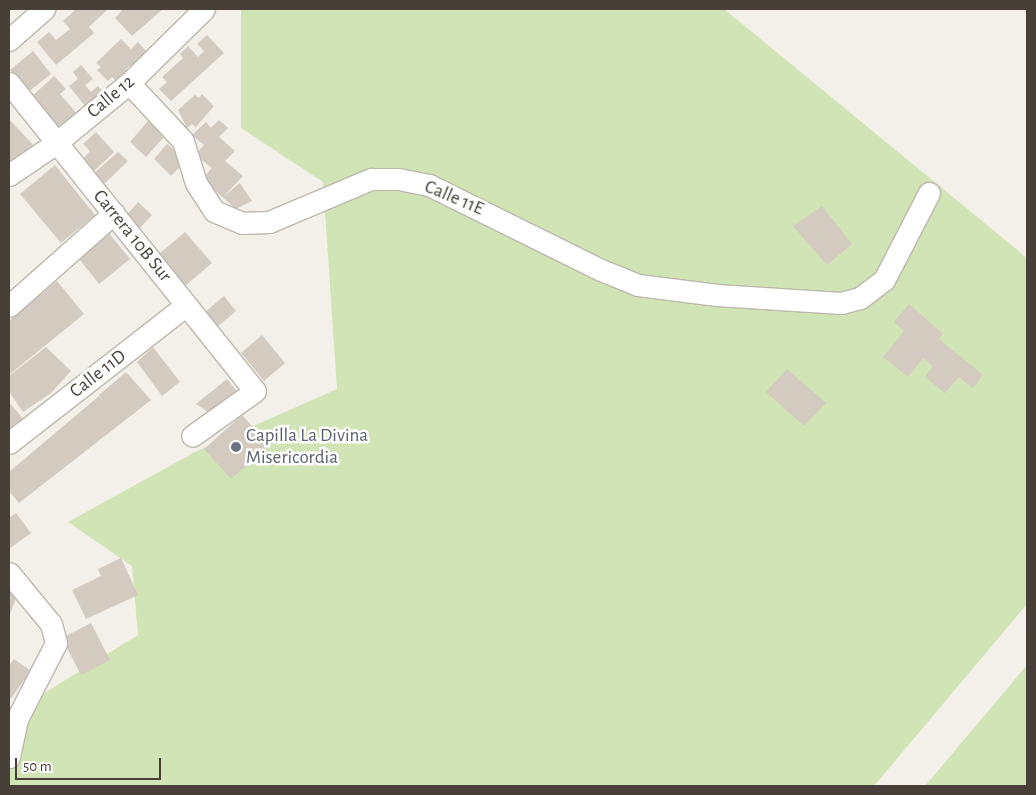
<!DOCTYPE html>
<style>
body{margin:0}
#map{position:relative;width:1036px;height:795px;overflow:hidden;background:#f3f0e9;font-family:"Alegreya Sans",sans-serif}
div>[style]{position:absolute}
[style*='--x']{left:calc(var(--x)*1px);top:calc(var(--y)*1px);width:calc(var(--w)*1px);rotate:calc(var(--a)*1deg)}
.green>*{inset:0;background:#d0e4b5}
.building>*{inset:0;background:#d3cbbf}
.roads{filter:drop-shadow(1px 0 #beb7ac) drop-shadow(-1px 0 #beb7ac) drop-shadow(0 1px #beb7ac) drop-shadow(0 -1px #beb7ac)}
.street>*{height:21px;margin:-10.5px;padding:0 10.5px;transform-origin:10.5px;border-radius:10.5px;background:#fff}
.dots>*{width:14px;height:14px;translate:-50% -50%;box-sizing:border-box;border:2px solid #fff;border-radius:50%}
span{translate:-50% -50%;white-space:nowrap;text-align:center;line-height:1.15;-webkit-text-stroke:5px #fff;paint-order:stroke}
.street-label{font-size:19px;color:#464038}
.worship-label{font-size:19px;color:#5b616d}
.left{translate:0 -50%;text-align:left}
.frame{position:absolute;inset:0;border:10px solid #464038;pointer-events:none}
.scale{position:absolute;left:15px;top:758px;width:146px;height:22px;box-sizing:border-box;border:2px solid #464038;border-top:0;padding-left:6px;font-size:15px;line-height:18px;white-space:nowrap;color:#464038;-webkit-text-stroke:4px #fff;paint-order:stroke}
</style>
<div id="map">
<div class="green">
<i style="clip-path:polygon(241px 9px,724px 9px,1027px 258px,1027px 604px,874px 786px,9px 786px,9px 715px,138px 635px,132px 566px,68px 522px,195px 452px,337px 389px,323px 182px,241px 128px)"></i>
<i style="clip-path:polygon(1027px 665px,1027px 786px,925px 786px)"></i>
</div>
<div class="building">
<i style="clip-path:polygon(76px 9px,108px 9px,89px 27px,94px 33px,56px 65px,37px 42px,49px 32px,56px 40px,70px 29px,63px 21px)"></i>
<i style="clip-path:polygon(123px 9px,137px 10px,163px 9px,132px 36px,115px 18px)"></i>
<i style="clip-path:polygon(207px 35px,224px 53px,171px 101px,159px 89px,167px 82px,162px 77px,183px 58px,180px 54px,188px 46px,198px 57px,204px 51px,197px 44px)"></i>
<i style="clip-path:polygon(121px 39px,131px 49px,138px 42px,149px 54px,135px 71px,129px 66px,117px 82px,112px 77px,108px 81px,97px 70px,101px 67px,96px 63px)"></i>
<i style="clip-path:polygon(33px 51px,51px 74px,28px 92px,10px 70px)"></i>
<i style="clip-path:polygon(81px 65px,93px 79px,85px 85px,91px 92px,98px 86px,107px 97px,89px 111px,69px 86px,78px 79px,73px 72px)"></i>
<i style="clip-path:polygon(54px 76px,66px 89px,60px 94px,79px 116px,56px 132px,29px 99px)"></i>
<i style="clip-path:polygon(202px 94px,214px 106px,196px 127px,192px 124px,187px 128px,178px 110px,195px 95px,199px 98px)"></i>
<i style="clip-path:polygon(9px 119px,36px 148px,9px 169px)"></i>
<i style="clip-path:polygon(219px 120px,228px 128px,219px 137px,235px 151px,225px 161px,243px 176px,224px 196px,240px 183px,252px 201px,236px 209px,202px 179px,212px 168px,195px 155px,204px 145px,192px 135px,206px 122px,211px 128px)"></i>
<i style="clip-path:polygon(148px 121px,164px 137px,146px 157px,130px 142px)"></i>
<i style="clip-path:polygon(96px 132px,114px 152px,94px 171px,83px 159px,90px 151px,83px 144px)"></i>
<i style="clip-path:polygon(167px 144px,178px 153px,181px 166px,171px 176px,154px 159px)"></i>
<i style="clip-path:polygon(118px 152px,128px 161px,103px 185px,92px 175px)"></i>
<i style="clip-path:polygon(55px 165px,95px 215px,61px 243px,20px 194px)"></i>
<i style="clip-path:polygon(138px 202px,152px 215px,139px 229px,125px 217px)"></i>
<i style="clip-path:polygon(822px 206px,852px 244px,827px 265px,793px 226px)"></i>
<i style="clip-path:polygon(107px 231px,130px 259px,99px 284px,76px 255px)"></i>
<i style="clip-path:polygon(185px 232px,212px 263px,185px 286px,159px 254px)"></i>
<i style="clip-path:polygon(57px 281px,84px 314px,9px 375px,9px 321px)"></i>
<i style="clip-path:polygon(224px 296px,236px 311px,217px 327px,205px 312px)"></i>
<i style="clip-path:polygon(909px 304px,943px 334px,939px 339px,983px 375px,973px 388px,959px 377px,945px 393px,925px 377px,933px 366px,923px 358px,908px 377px,883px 357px,904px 331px,894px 322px)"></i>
<i style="clip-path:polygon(262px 335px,285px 363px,264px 381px,241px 353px)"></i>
<i style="clip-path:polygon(46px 347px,71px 371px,51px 393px,23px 412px,9px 392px,9px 376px)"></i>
<i style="clip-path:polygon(153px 347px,180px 382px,162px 396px,137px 362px)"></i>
<i style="clip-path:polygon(787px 369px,826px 403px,804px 426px,766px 392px)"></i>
<i style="clip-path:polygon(126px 372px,151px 400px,19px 503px,9px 491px,9px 472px,99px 396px,105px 403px,99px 395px)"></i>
<i style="clip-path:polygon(227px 379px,240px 395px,214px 416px,196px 404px)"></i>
<i style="clip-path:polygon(9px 402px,25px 421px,9px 434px)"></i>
<i style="clip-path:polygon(242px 415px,269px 445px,231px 479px,204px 449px)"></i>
<i style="clip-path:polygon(16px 513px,31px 533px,9px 549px,9px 518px)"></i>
<i style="clip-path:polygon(121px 558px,138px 595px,86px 619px,72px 590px,101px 576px,98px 569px)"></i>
<i style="clip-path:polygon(9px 589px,18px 593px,9px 617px)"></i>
<i style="clip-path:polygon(91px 623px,110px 660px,81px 675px,62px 638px)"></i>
<i style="clip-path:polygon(14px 659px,31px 671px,9px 701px,9px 666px)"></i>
</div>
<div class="roads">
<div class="street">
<i style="--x:9;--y:40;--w:47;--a:-41.5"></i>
<i style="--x:9;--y:83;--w:394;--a:51.4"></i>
<i style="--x:255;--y:391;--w:77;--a:144.5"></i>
<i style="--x:129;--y:83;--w:79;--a:47"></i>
<i style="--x:183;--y:141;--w:44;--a:72.8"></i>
<i style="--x:196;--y:183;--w:33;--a:57"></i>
<i style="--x:214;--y:211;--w:30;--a:23"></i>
<i style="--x:242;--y:223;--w:27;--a:-2"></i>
<i style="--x:269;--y:222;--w:111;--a:-22.9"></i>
<i style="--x:371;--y:179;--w:27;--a:0"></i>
<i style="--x:398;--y:179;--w:32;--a:11"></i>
<i style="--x:429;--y:185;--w:192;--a:26.3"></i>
<i style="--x:601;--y:270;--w:40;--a:22"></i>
<i style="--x:638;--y:285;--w:80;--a:7.2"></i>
<i style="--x:717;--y:295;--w:124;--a:3.7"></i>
<i style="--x:841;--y:303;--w:20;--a:-15"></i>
<i style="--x:860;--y:298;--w:30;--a:-37"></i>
<i style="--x:884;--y:280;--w:98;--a:-62.7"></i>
<i style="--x:9;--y:175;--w:57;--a:-34.2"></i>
<i style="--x:56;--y:143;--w:94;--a:-39.4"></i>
<i style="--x:129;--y:83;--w:105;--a:-44.6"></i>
<i style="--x:9;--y:306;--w:140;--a:-41.5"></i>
<i style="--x:9;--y:443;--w:224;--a:-37.9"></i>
<i style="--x:9;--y:573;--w:66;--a:50.5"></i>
<i style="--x:51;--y:624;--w:20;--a:75"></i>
<i style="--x:56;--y:643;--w:85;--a:117.2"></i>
<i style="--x:17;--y:719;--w:39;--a:102"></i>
</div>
</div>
<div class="dots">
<i style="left:236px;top:447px;background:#6b7280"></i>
</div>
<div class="street-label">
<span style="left:111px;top:97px;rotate:-40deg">Calle 12</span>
<span style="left:454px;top:198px;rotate:23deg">Calle 11E</span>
<span style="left:132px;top:236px;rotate:51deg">Carrera 10B Sur</span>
<span style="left:98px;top:374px;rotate:-38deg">Calle 11D</span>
</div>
<div class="worship-label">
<span class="left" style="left:246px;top:447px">Capilla La Divina<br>Misericordia</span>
</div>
<div class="frame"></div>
<div class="scale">50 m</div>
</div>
